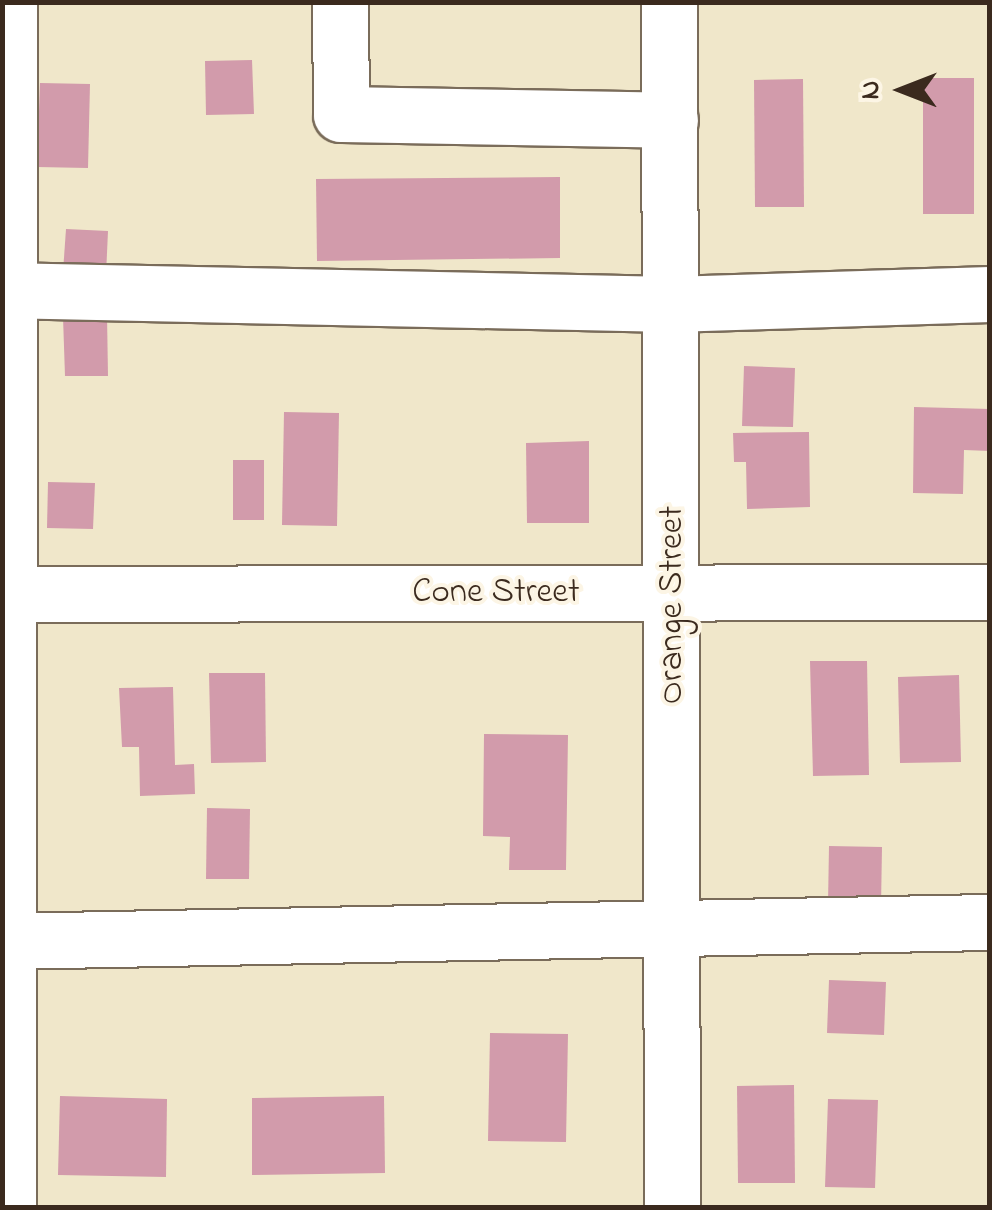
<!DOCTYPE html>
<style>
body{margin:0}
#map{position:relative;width:992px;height:1210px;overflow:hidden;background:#f0e7ca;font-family:"Indie Flower",sans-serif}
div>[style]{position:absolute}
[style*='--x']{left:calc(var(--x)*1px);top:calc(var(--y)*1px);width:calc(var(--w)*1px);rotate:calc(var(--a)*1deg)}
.building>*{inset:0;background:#d29bab}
.roads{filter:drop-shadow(2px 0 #7a6c5a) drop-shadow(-2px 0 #7a6c5a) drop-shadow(0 2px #7a6c5a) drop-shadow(0 -2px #7a6c5a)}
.minor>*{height:55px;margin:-27.5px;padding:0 27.5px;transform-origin:27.5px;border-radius:27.5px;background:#fff}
span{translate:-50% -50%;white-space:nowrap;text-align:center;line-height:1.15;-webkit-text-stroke:8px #fcf5e5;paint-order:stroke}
.street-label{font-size:35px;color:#3b2a1e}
.frame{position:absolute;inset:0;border:5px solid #3b2a1e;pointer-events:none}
.north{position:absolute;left:852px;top:40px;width:100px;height:100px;-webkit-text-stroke:8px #fcf5e5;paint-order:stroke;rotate:270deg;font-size:28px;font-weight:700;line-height:40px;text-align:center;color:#3b2a1e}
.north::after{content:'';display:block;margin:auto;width:35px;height:45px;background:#3b2a1e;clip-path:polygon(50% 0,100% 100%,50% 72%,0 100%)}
</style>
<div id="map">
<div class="building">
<i style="clip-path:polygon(252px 60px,254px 114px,206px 115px,205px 61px)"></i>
<i style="clip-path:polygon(923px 78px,974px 78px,974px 214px,923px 214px)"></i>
<i style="clip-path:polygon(803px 79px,804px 207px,755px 207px,754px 80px)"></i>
<i style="clip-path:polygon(40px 83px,90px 84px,88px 168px,37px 167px)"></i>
<i style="clip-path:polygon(560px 177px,560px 258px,317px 261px,316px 179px)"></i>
<i style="clip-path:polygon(66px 229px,108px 231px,106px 275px,63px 272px)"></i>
<i style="clip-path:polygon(107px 315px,108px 376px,65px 376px,63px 317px)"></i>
<i style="clip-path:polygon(744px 366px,795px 368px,793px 427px,742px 426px)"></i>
<i style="clip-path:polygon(914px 407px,990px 409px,990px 451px,964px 450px,963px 494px,913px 493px)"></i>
<i style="clip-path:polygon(284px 412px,339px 413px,337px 526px,282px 525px)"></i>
<i style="clip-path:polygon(809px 432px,810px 507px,747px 509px,746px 462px,734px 462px,733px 433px)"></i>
<i style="clip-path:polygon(589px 441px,589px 523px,527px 523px,526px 443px)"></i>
<i style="clip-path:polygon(233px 460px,264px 460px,264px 520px,233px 520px)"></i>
<i style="clip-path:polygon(48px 482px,95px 483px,93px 529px,47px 528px)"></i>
<i style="clip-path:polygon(810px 661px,867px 661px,869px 775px,813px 776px)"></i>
<i style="clip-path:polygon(209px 673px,265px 673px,266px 762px,211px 763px)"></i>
<i style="clip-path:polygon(959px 675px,961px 762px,900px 763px,898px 677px)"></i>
<i style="clip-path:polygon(173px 687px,175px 765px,194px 764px,195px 794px,140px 796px,139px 747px,122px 747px,119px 688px)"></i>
<i style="clip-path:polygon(484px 734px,568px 735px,566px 870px,509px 870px,510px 837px,483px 836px)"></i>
<i style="clip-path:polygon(207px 808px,250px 809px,249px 879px,206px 879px)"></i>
<i style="clip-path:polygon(829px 846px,882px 847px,881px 906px,828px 904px)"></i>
<i style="clip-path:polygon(829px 980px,886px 982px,884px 1035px,827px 1033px)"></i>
<i style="clip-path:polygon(490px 1033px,568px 1034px,566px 1142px,488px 1141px)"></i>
<i style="clip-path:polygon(794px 1085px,795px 1183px,738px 1183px,737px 1086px)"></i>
<i style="clip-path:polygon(60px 1096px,167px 1099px,166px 1177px,58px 1175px)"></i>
<i style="clip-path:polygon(384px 1096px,385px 1173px,252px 1175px,252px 1098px)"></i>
<i style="clip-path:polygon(828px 1099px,878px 1100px,875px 1188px,825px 1187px)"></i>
</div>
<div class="roads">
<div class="minor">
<i style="--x:340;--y:2;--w:112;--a:89.5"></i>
<i style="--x:341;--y:114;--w:329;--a:1"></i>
<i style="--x:669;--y:2;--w:1206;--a:89.86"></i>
<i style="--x:2;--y:290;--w:669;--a:1.2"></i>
<i style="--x:671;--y:304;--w:319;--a:-1.8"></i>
<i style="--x:2;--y:594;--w:988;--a:-0.12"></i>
<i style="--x:7;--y:941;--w:983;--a:-1.11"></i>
<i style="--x:8;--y:1208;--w:1206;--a:-89.95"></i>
</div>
</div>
<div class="street-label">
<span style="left:496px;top:593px">Cone Street</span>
<span style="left:673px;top:605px;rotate:-90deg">Orange Street</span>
</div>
<div class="frame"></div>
<div class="north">N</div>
</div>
